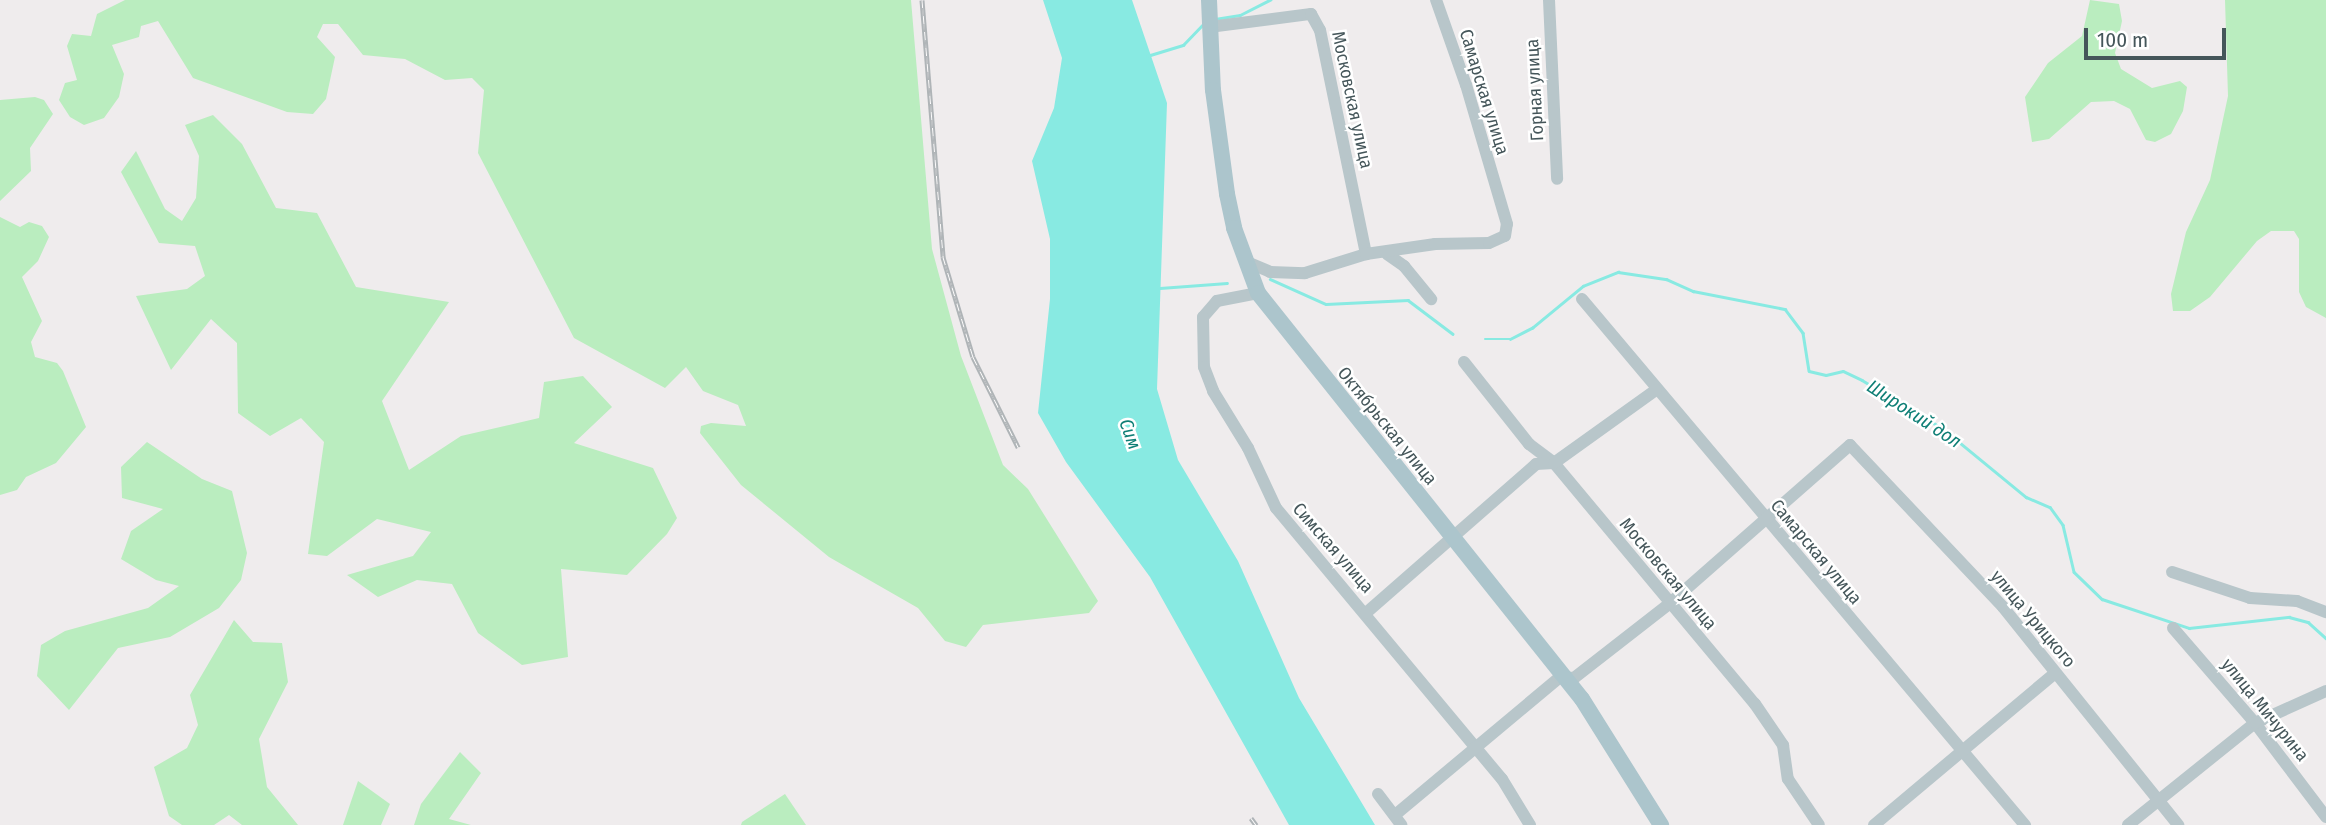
<!DOCTYPE html>
<meta charset="utf-8">
<style>
body{margin:0}
#map{position:relative;width:2326px;height:825px;overflow:hidden;background:#efeced;font-family:"Fira Sans Condensed",sans-serif}
div>[style]{position:absolute}
[style*='--x']{left:calc(var(--x)*1px);top:calc(var(--y)*1px);width:calc(var(--w)*1px);rotate:calc(var(--a)*1deg)}
.green>*{inset:0;background:#baedbf}
.water>*{inset:0;background:#88eae2}
.stream>*{height:2.5px;margin:-1.25px;padding:0 1.25px;transform-origin:1.25px;border-radius:1.25px;background:#88eae2}
.minor>*{height:12px;margin:-6px;padding:0 6px;transform-origin:6px;border-radius:6px;background:#b8c6ca}
.major>*{height:16px;margin:-8px;padding:0 8px;transform-origin:8px;border-radius:8px;background:#acc5cc}
.rail>*{height:5px;margin-top:-2.5px;transform-origin:0;background:repeating-linear-gradient(90deg,#fff 0 8px,#afb4b7 0 16px);box-sizing:border-box;border-block:2px solid #afb4b7}
span{translate:-50% -50%;white-space:nowrap;text-align:center;line-height:1.15;-webkit-text-stroke:5px #fff;paint-order:stroke}
.street-label{font-size:18px;color:#45565a}
.water-label{font-size:19px;color:#0f7f76;font-style:italic}
.scale{position:absolute;left:2084px;top:28px;width:142px;height:32px;box-sizing:border-box;border:4px solid #45565a;border-top:0;padding-left:9px;font-size:21px;line-height:24px;white-space:nowrap;color:#45565a;-webkit-text-stroke:5px #fff;paint-order:stroke}
</style>
<div id="map">
<div class="green">
<i style="clip-path:polygon(125px 0,911px 0,932px 249px,961px 356px,1003px 465px,1028px 489px,1098px 601px,1089px 613px,983px 625px,966px 647px,945px 641px,918px 608px,829px 557px,741px 485px,700px 433px,701px 426px,711px 423px,746px 426px,738px 405px,703px 391px,686px 367px,665px 388px,574px 338px,478px 153px,484px 90px,472px 78px,445px 80px,405px 59px,363px 55px,338px 24px,323px 24px,317px 37px,335px 57px,326px 99px,313px 114px,287px 112px,193px 78px,158px 21px,141px 26px,139px 37px,112px 45px,124px 74px,119px 97px,104px 118px,84px 125px,70px 117px,59px 100px,65px 83px,77px 80px,67px 46px,72px 34px,91px 36px,97px 14px)"></i>
<i style="clip-path:polygon(2090px 0,2119px 4px,2122px 21px,2115px 53px,2121px 69px,2152px 88px,2180px 81px,2187px 87px,2183px 111px,2171px 134px,2155px 142px,2146px 140px,2130px 109px,2114px 101px,2091px 102px,2049px 139px,2032px 142px,2025px 97px,2048px 63px,2082px 36px)"></i>
<i style="clip-path:polygon(2225px 0,2326px 0,2326px 318px,2306px 307px,2299px 292px,2299px 239px,2294px 231px,2271px 231px,2257px 241px,2210px 297px,2190px 311px,2173px 311px,2171px 294px,2186px 232px,2210px 180px,2228px 96px)"></i>
<i style="clip-path:polygon(35px 97px,44px 100px,53px 114px,30px 148px,31px 171px,0 201px,0 100px)"></i>
<i style="clip-path:polygon(213px 115px,242px 144px,276px 208px,317px 213px,356px 287px,449px 302px,382px 401px,409px 470px,461px 436px,539px 418px,544px 382px,583px 376px,612px 407px,574px 443px,653px 468px,677px 518px,667px 534px,627px 575px,561px 569px,568px 657px,522px 665px,478px 633px,452px 584px,417px 580px,378px 597px,347px 575px,413px 556px,431px 532px,377px 519px,327px 556px,308px 554px,324px 442px,301px 418px,270px 436px,238px 413px,237px 343px,211px 319px,171px 370px,136px 296px,187px 289px,205px 276px,195px 246px,159px 243px,121px 172px,136px 151px,165px 209px,182px 221px,196px 198px,199px 156px,185px 125px)"></i>
<i style="clip-path:polygon(0 217px,20px 227px,29px 222px,42px 226px,49px 237px,38px 261px,22px 277px,42px 321px,31px 342px,35px 357px,57px 363px,63px 371px,86px 427px,56px 463px,26px 477px,17px 490px,0 495px)"></i>
<i style="clip-path:polygon(147px 442px,202px 479px,232px 491px,247px 553px,241px 580px,219px 608px,170px 637px,118px 648px,69px 710px,37px 676px,41px 645px,65px 631px,148px 608px,179px 586px,156px 580px,121px 559px,131px 531px,163px 509px,122px 498px,121px 467px)"></i>
<i style="clip-path:polygon(234px 620px,253px 642px,282px 643px,288px 682px,259px 739px,267px 787px,298px 825px,242px 825px,229px 815px,214px 825px,182px 825px,169px 816px,154px 767px,187px 748px,198px 725px,190px 695px)"></i>
<i style="clip-path:polygon(460px 752px,481px 773px,449px 819px,471px 825px,414px 825px,421px 804px)"></i>
<i style="clip-path:polygon(358px 781px,390px 804px,381px 825px,343px 825px)"></i>
<i style="clip-path:polygon(785px 794px,806px 825px,741px 825px,742px 822px)"></i>
</div>
<div class="water">
<i style="clip-path:polygon(1043px 0,1132px 0,1167px 103px,1157px 389px,1178px 460px,1238px 561px,1299px 698px,1375px 825px,1289px 825px,1150px 577px,1066px 462px,1038px 413px,1050px 299px,1050px 239px,1032px 161px,1054px 108px,1062px 58px)"></i>
</div>
<div class="stream">
<i style="--x:1215;--y:19;--w:25;--a:-9"></i>
<i style="--x:1240;--y:15;--w:34;--a:-27"></i>
<i style="--x:1147;--y:56;--w:38;--a:-17"></i>
<i style="--x:1183;--y:45;--w:32;--a:-46"></i>
<i style="--x:1270;--y:279;--w:61;--a:24.1"></i>
<i style="--x:1326;--y:304;--w:82;--a:-2.8"></i>
<i style="--x:1408;--y:300;--w:56;--a:37.1"></i>
<i style="--x:1160;--y:288;--w:67;--a:-4.3"></i>
<i style="--x:1485;--y:339;--w:25;--a:0"></i>
<i style="--x:1510;--y:339;--w:25;--a:-27"></i>
<i style="--x:1532;--y:328;--w:66;--a:-39.5"></i>
<i style="--x:1583;--y:286;--w:38;--a:-22"></i>
<i style="--x:1618;--y:272;--w:49;--a:8.3"></i>
<i style="--x:1666;--y:279;--w:30;--a:24"></i>
<i style="--x:1693;--y:291;--w:94;--a:11.1"></i>
<i style="--x:1785;--y:309;--w:30;--a:53"></i>
<i style="--x:1803;--y:333;--w:38;--a:81"></i>
<i style="--x:1809;--y:371;--w:17;--a:13"></i>
<i style="--x:1826;--y:375;--w:17;--a:-13"></i>
<i style="--x:1843;--y:371;--w:21;--a:25"></i>
<i style="--x:1862;--y:380;--w:93;--a:31"></i>
<i style="--x:1942;--y:428;--w:109;--a:39.4"></i>
<i style="--x:2026;--y:497;--w:26;--a:23"></i>
<i style="--x:2050;--y:507;--w:22;--a:54"></i>
<i style="--x:2063;--y:525;--w:48;--a:76.8"></i>
<i style="--x:2074;--y:572;--w:39;--a:44"></i>
<i style="--x:2102;--y:599;--w:92;--a:18.4"></i>
<i style="--x:2189;--y:628;--w:101;--a:-6.3"></i>
<i style="--x:2289;--y:617;--w:20;--a:15"></i>
<i style="--x:2308;--y:622;--w:24;--a:42"></i>
</div>
<div class="minor">
<i style="--x:1549;--y:0;--w:179;--a:87.4"></i>
<i style="--x:1209;--y:27;--w:103;--a:-7.3"></i>
<i style="--x:1311;--y:14;--w:18;--a:61"></i>
<i style="--x:1320;--y:30;--w:229;--a:78.4"></i>
<i style="--x:1387;--y:254;--w:21;--a:35"></i>
<i style="--x:1404;--y:266;--w:43;--a:50.7"></i>
<i style="--x:1247;--y:262;--w:25;--a:23"></i>
<i style="--x:1270;--y:272;--w:35;--a:2"></i>
<i style="--x:1305;--y:273;--w:64;--a:-17.3"></i>
<i style="--x:1366;--y:254;--w:70;--a:-8.2"></i>
<i style="--x:1435;--y:244;--w:54;--a:-1.1"></i>
<i style="--x:1489;--y:243;--w:17;--a:-24"></i>
<i style="--x:1505;--y:236;--w:12;--a:-81"></i>
<i style="--x:1507;--y:224;--w:145;--a:-106.4"></i>
<i style="--x:1466;--y:85;--w:90;--a:-109.4"></i>
<i style="--x:1258;--y:293;--w:42;--a:169"></i>
<i style="--x:1217;--y:301;--w:21;--a:131"></i>
<i style="--x:1203;--y:317;--w:50;--a:88.9"></i>
<i style="--x:1204;--y:367;--w:26;--a:69"></i>
<i style="--x:1213;--y:391;--w:67;--a:58.4"></i>
<i style="--x:1248;--y:448;--w:66;--a:65"></i>
<i style="--x:1276;--y:508;--w:353;--a:50.2"></i>
<i style="--x:1502;--y:779;--w:54;--a:58.7"></i>
<i style="--x:1582;--y:299;--w:688;--a:49.9"></i>
<i style="--x:1464;--y:362;--w:105;--a:51.6"></i>
<i style="--x:1529;--y:444;--w:31;--a:37"></i>
<i style="--x:1554;--y:463;--w:314;--a:50.2"></i>
<i style="--x:1755;--y:704;--w:50;--a:55.7"></i>
<i style="--x:1783;--y:745;--w:34;--a:82"></i>
<i style="--x:1788;--y:779;--w:55;--a:56"></i>
<i style="--x:2172;--y:572;--w:82;--a:18.4"></i>
<i style="--x:2250;--y:598;--w:47;--a:3.7"></i>
<i style="--x:2297;--y:601;--w:31;--a:21"></i>
<i style="--x:1366;--y:613;--w:226;--a:-41.2"></i>
<i style="--x:1536;--y:464;--w:18;--a:-3"></i>
<i style="--x:1554;--y:463;--w:125;--a:-35.6"></i>
<i style="--x:2173;--y:628;--w:125;--a:49.2"></i>
<i style="--x:2255;--y:723;--w:118;--a:52.9"></i>
<i style="--x:1378;--y:794;--w:39;--a:53"></i>
<i style="--x:1395;--y:815;--w:215;--a:-39.9"></i>
<i style="--x:1560;--y:677;--w:14;--a:4"></i>
<i style="--x:1574;--y:678;--w:120;--a:-37.9"></i>
<i style="--x:1669;--y:604;--w:241;--a:-41.3"></i>
<i style="--x:1850;--y:445;--w:223;--a:46.6"></i>
<i style="--x:2003;--y:607;--w:280;--a:51.2"></i>
<i style="--x:1874;--y:825;--w:236;--a:-40"></i>
<i style="--x:2128;--y:825;--w:163;--a:-38.8"></i>
<i style="--x:2255;--y:723;--w:78;--a:-24.3"></i>
</div>
<div class="major">
<i style="--x:1209;--y:0;--w:90;--a:87.5"></i>
<i style="--x:1213;--y:90;--w:105;--a:82.3"></i>
<i style="--x:1227;--y:194;--w:35;--a:78"></i>
<i style="--x:1234;--y:228;--w:69;--a:69.7"></i>
<i style="--x:1258;--y:293;--w:519;--a:51.41"></i>
<i style="--x:1582;--y:699;--w:149;--a:57.9"></i>
</div>
<div class="rail">
<i style="--x:922;--y:0;--w:258;--a:85.3"></i>
<i style="--x:943;--y:257;--w:104;--a:73.3"></i>
<i style="--x:973;--y:357;--w:101;--a:63.4"></i>
<i style="--x:1251;--y:818;--w:9;--a:54"></i>
</div>
<div class="street-label">
<span style="left:1535px;top:90px;rotate:-93deg">Горная улица</span>
<span style="left:1484px;top:92px;rotate:73deg">Самарская улица</span>
<span style="left:1352px;top:100px;rotate:78deg">Московская улица</span>
<span style="left:1387px;top:426px;rotate:51deg">Октябрьская улица</span>
<span style="left:1333px;top:548px;rotate:49deg">Симская улица</span>
<span style="left:1816px;top:552px;rotate:50deg">Самарская улица</span>
<span style="left:1668px;top:574px;rotate:50deg">Московская улица</span>
<span style="left:2033px;top:619px;rotate:50deg">улица Урицкого</span>
<span style="left:2265px;top:710px;rotate:51deg">улица Мичурина</span>
</div>
<div class="water-label">
<span style="left:1914px;top:414px;rotate:33deg">Широкий дол</span>
<span style="left:1130px;top:434px;rotate:70deg">Сим</span>
</div>
<div class="scale">100 m</div>
</div>
